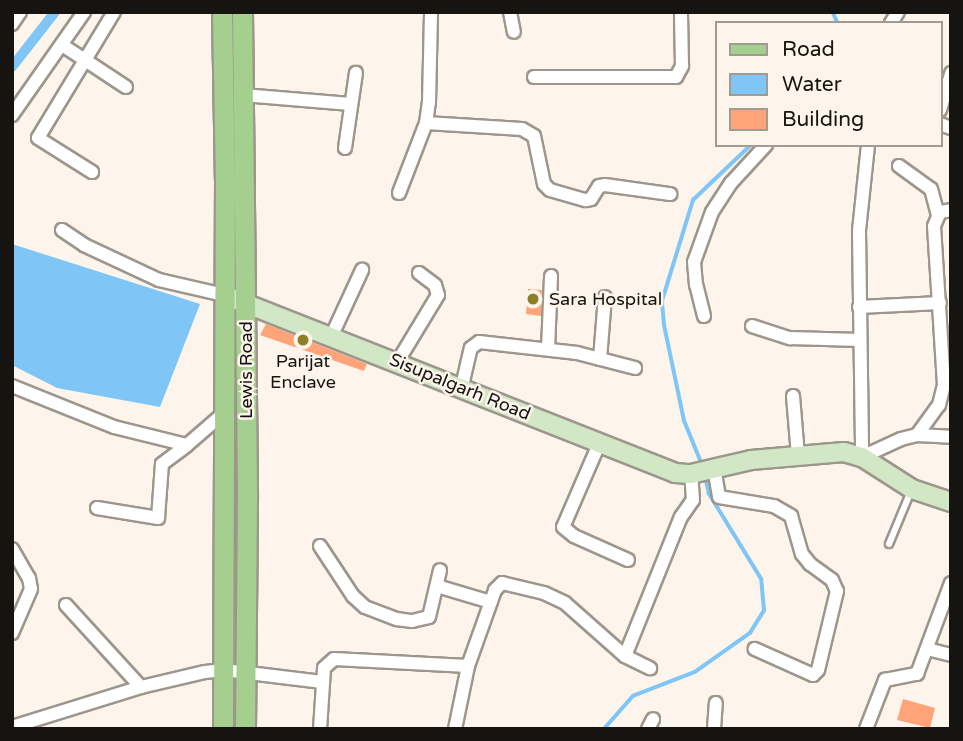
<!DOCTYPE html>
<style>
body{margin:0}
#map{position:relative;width:963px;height:741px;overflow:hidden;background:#fdf5eb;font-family:"Varela Round",sans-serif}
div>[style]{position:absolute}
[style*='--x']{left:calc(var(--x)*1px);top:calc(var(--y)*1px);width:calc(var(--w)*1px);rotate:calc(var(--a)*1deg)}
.water>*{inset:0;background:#7fc6f6}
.stream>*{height:3.5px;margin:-1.75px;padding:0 1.75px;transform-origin:1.75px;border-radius:1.75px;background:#7fc6f6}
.canal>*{height:10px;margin:-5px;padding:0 5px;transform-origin:5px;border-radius:5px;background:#7fc6f6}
.building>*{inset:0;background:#ffa478}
.roads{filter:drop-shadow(2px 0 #9d968c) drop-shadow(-2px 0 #9d968c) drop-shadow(0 2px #9d968c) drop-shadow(0 -2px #9d968c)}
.lane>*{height:6px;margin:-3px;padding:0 3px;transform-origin:3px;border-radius:3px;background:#fff}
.street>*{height:12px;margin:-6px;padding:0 6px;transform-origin:6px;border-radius:6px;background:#fff}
.secondary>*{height:18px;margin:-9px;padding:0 9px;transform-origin:9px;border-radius:9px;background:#d2e7c6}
.primary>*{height:19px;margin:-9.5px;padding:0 9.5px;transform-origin:9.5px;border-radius:9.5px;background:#a4cf8e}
.dots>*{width:19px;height:19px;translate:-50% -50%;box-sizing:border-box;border:4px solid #fdf5eb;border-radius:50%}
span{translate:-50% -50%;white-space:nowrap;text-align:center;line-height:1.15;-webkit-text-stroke:5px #fdf5eb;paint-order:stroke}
.poi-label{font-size:18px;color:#161410}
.left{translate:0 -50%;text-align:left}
.street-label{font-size:18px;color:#161410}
.frame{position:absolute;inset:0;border:14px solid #161410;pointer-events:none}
.legend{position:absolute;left:715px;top:21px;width:228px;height:126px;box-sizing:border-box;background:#fdf5eb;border:2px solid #a19b93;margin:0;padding:9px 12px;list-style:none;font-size:21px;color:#161410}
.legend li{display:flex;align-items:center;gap:14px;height:35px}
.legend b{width:35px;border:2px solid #a19b93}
</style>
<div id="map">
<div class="water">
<i style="clip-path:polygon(12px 244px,200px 304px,160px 407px,57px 388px,12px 365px)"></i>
</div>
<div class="stream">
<i style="--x:833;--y:12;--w:12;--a:66"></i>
<i style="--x:702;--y:465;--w:48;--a:-112.2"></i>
<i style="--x:684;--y:421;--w:98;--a:-101.8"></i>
<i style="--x:664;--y:325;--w:24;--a:-95"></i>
<i style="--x:662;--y:301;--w:106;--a:-72.9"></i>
<i style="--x:693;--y:200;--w:80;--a:-43.5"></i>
<i style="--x:604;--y:729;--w:44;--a:-48.7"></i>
<i style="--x:633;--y:696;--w:66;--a:-21.2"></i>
<i style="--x:695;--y:672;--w:67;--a:-35.3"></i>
<i style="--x:750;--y:633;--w:26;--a:-58"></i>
<i style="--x:764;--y:611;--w:32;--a:-95"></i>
<i style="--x:761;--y:579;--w:100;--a:-121.5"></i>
<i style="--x:709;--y:494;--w:18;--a:-103"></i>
</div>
<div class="canal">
<i style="--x:12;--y:67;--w:70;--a:-52"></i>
</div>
<div class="building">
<i style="clip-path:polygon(528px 289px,542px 290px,541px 316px,526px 314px)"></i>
<i style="clip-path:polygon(266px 324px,367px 364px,364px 371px,260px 335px)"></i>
<i style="clip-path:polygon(903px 699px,935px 708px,930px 728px,897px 720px)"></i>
</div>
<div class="roads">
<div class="lane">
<i style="--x:889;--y:544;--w:57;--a:-67.5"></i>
</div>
<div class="street">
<i style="--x:114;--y:12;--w:56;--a:121.1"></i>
<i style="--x:85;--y:60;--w:49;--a:33.4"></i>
<i style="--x:510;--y:12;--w:20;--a:79"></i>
<i style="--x:891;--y:23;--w:13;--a:-58"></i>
<i style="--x:12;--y:24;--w:14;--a:-56"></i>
<i style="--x:62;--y:45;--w:27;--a:33"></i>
<i style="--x:85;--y:60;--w:91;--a:121.1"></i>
<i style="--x:38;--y:138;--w:64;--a:32.2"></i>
<i style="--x:534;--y:77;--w:142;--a:0"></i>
<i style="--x:676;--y:77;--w:13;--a:-61"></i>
<i style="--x:682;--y:66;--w:54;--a:-91.1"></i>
<i style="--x:243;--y:95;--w:108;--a:4.8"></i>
<i style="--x:940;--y:110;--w:39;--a:-73"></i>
<i style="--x:12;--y:115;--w:126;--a:-55"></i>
<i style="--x:426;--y:123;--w:96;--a:3.6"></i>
<i style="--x:522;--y:129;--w:14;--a:30"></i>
<i style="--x:534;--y:136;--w:49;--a:78.2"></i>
<i style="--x:544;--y:184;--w:8;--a:45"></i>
<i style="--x:550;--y:190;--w:37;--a:16"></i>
<i style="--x:586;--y:200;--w:5;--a:-11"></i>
<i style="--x:591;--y:199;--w:15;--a:-58"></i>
<i style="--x:599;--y:186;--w:6;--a:-9"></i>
<i style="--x:605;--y:185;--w:66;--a:7.9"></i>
<i style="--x:940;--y:124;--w:12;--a:20"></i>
<i style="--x:868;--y:145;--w:86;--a:96"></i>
<i style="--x:859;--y:231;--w:226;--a:89.2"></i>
<i style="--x:862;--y:457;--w:43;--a:-24.8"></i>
<i style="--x:901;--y:439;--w:16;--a:-14"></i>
<i style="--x:917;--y:435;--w:34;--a:3"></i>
<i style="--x:345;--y:148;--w:76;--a:-81.7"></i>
<i style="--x:899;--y:166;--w:39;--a:36"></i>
<i style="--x:931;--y:189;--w:27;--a:75"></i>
<i style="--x:399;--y:193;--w:75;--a:-68.9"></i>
<i style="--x:426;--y:123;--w:21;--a:-82"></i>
<i style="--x:429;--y:102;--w:90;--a:-88.7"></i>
<i style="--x:62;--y:230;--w:27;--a:34"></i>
<i style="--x:84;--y:245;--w:83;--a:25"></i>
<i style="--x:159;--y:280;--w:67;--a:13"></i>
<i style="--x:859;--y:307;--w:81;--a:-2.8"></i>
<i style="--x:704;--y:316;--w:32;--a:-104"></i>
<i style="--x:696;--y:285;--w:23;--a:-95"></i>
<i style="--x:694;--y:262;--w:53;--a:-70.2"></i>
<i style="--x:712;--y:212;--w:35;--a:-57"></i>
<i style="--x:731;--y:183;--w:52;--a:-47.4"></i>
<i style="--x:752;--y:326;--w:40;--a:18"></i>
<i style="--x:790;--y:338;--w:70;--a:1.6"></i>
<i style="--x:332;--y:335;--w:72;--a:-65.2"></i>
<i style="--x:548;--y:349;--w:73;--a:-87.6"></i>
<i style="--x:600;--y:359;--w:62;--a:-85.4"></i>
<i style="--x:398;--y:361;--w:77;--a:-58.8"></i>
<i style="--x:438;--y:295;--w:10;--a:-107"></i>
<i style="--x:435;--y:285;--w:20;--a:-143"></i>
<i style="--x:12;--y:386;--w:110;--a:21.9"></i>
<i style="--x:114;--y:427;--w:75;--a:13.9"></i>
<i style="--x:187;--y:445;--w:49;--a:-40.9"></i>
<i style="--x:462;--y:386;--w:39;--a:-77"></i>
<i style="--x:471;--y:348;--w:10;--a:-37"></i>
<i style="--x:479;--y:342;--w:99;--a:6.4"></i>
<i style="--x:577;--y:353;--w:60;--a:14.5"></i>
<i style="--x:793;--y:396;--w:59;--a:85.2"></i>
<i style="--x:917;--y:435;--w:37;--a:-54"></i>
<i style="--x:939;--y:405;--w:21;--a:-76"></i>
<i style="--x:944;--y:385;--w:159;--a:-93.6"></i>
<i style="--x:934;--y:226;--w:15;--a:-67"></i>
<i style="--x:940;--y:212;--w:11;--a:-10"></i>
<i style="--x:599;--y:444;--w:90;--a:113.4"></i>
<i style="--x:563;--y:527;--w:14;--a:39"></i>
<i style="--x:574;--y:536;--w:59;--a:24"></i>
<i style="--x:714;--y:468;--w:29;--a:80"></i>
<i style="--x:719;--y:497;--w:56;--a:9.3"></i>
<i style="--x:774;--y:506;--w:20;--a:30"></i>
<i style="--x:791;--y:516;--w:40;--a:74"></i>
<i style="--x:802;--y:554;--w:13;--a:51"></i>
<i style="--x:810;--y:564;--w:27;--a:36"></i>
<i style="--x:832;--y:580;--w:12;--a:66"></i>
<i style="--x:837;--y:591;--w:81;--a:103.5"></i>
<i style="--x:818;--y:670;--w:7;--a:135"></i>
<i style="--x:813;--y:675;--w:64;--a:-155.9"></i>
<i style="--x:97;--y:508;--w:62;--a:9.3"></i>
<i style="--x:158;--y:518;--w:54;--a:-85.8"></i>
<i style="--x:162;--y:464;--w:31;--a:-37"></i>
<i style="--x:320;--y:546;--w:60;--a:56.6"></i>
<i style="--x:353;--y:596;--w:16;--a:43"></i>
<i style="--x:365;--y:607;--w:34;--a:21"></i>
<i style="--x:397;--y:619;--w:15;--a:8"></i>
<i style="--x:412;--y:621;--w:17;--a:-13"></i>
<i style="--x:429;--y:617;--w:48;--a:-76.8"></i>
<i style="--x:12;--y:549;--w:34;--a:60"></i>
<i style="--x:29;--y:578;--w:11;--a:80"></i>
<i style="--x:31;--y:589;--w:48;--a:113.4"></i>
<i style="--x:437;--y:586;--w:56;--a:16.5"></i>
<i style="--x:66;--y:605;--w:111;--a:47.6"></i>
<i style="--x:927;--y:649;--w:25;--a:14"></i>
<i style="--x:625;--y:656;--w:150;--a:-68.1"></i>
<i style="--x:681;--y:517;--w:21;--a:-55"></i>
<i style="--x:693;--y:500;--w:26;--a:-94"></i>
<i style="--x:12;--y:727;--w:135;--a:-17.2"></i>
<i style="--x:141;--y:687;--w:66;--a:-13.2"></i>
<i style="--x:205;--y:672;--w:19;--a:-6"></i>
<i style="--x:224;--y:670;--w:99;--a:7"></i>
<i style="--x:320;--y:729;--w:61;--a:-86.2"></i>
<i style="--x:324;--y:668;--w:13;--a:-42"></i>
<i style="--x:334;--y:659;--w:134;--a:3"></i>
<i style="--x:455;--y:729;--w:64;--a:-78.3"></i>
<i style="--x:468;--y:666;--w:81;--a:-70.4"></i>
<i style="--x:495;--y:590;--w:10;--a:-45"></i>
<i style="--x:502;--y:583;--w:43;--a:13.4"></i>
<i style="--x:544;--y:593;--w:23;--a:25"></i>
<i style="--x:565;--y:603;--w:80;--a:41.5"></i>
<i style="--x:625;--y:656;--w:28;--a:26"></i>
<i style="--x:648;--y:729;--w:11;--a:-63"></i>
<i style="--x:714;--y:729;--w:26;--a:-86"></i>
<i style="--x:866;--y:729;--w:53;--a:-68.8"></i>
<i style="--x:885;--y:680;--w:33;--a:-11"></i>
<i style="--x:917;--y:674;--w:97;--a:-69.5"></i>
</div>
<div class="secondary">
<i style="--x:224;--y:295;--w:485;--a:21.5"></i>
<i style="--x:675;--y:473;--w:16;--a:4"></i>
<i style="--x:691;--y:474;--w:62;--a:-13.1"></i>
<i style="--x:751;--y:460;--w:93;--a:-4.9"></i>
<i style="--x:844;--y:452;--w:19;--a:16"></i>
<i style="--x:862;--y:457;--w:59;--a:32.6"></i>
<i style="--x:912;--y:489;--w:41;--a:18.4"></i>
</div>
<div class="primary">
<i style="--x:222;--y:12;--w:167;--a:89"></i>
<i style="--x:225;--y:179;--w:550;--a:90.21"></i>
<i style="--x:242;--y:12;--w:487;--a:89.4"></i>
<i style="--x:247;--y:499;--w:230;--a:90.5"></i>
</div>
</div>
<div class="dots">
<i style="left:533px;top:299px;background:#8c8027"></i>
<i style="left:303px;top:340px;background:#8c8027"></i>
</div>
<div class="poi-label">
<span class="left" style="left:549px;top:299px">Sara Hospital</span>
<span style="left:303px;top:372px">Parijat<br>Enclave</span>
</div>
<div class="street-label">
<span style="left:246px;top:370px;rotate:-90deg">Lewis Road</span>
<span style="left:460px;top:387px;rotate:22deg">Sisupalgarh Road</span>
</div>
<div class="frame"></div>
<ul class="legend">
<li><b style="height:9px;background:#a4cf8e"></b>Road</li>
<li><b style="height:19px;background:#7fc6f6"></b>Water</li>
<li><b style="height:19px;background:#ffa478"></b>Building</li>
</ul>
</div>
